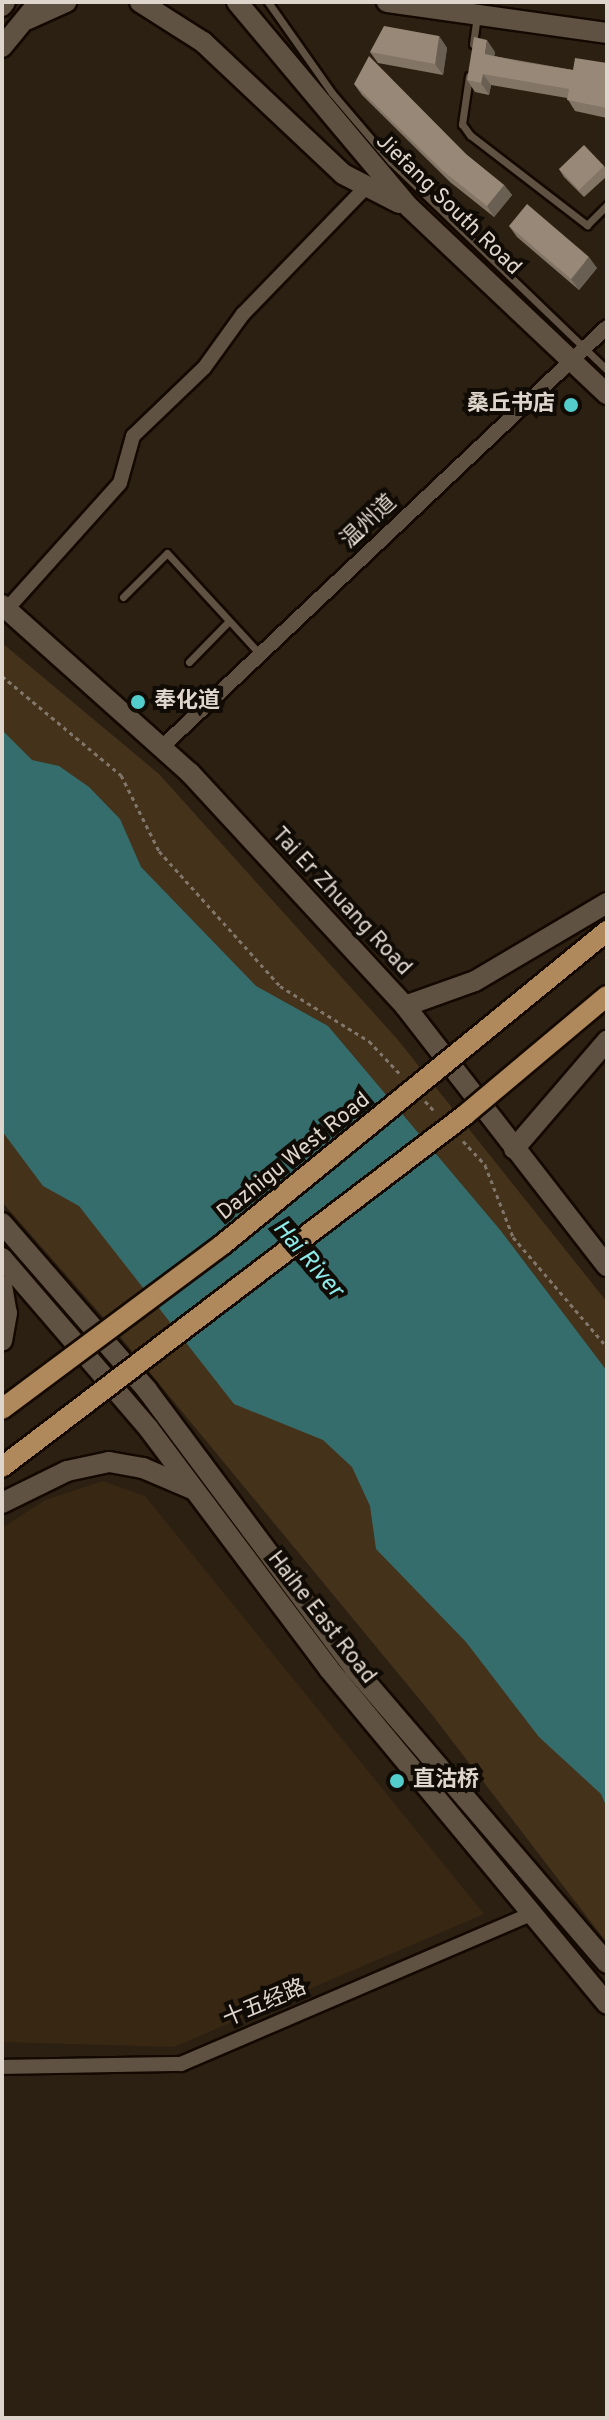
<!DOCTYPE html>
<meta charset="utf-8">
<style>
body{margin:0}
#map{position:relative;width:609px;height:2420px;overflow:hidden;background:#2c2012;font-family:Overpass,"Noto Sans SC",sans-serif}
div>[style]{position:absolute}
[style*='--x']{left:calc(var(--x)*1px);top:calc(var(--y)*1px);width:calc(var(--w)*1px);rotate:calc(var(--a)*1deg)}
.built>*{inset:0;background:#372713}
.green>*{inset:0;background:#44321b}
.water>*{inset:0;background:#356d6d}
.path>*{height:3px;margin-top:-1.5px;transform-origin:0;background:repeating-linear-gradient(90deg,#81766a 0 4px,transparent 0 8px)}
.roads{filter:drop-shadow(2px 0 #140901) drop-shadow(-2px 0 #140901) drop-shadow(0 2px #140901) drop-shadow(0 -2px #140901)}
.lane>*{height:7px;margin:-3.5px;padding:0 3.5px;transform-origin:3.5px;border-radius:3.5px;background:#605242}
.street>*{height:14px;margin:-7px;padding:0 7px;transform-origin:7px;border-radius:7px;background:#605242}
.secondary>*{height:20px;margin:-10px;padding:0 10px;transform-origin:10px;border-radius:10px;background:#605242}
.bridges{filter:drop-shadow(2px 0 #140901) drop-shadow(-2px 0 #140901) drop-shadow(0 2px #140901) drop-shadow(0 -2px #140901)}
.primary-bridge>*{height:20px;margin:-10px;padding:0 10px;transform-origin:10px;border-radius:10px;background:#af885b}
.wall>*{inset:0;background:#827566}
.shaded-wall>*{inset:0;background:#6a5f53}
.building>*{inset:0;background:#978877}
.dots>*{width:22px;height:22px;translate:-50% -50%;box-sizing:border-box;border:4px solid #100b05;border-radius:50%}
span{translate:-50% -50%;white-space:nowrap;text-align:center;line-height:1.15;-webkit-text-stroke:8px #100b05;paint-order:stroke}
.street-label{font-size:22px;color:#ded5cc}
.poi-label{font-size:22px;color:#ded5cc;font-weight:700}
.right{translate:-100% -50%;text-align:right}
.left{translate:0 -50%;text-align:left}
.water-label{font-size:24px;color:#8eebea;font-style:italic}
.frame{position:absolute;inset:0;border:4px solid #ded5cc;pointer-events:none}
</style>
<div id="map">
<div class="built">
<i style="clip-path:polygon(103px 1481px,145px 1496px,484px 1914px,174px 2047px,2px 2042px,2px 1528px,45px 1500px)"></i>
</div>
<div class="green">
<i style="clip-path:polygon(2px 643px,159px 774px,398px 1040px,607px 1302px,607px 1943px,430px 1712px,118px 1334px,2px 1202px)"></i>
</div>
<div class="water">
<i style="clip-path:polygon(2px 730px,32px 760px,59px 766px,89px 787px,120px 819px,141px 867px,256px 986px,328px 1026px,501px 1231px,607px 1371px,607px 1808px,601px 1794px,539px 1737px,466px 1642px,376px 1549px,370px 1506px,352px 1467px,323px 1440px,234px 1404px,79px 1206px,43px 1186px,2px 1131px)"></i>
</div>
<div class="path">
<i style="--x:2;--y:676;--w:155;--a:39.8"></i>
<i style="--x:121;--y:775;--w:85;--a:63.4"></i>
<i style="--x:159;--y:851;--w:181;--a:48.1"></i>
<i style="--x:280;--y:986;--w:105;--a:31.7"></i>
<i style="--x:369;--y:1041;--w:47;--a:46.7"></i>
<i style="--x:425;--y:1101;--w:16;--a:47"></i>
<i style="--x:463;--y:1141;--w:33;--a:47"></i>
<i style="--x:485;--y:1165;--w:77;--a:68.7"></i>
<i style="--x:513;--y:1237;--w:145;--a:49.5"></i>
</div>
<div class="roads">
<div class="lane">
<i style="--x:268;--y:2;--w:111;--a:54.9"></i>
<i style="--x:332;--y:93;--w:91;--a:49.5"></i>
<i style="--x:391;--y:162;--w:300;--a:43.9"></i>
<i style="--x:473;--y:44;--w:27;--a:-82"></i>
<i style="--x:469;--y:76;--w:49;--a:98.3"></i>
<i style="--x:462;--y:124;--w:14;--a:54"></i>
<i style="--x:470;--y:135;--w:148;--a:37.6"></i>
<i style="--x:587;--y:225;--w:28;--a:-45"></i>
<i style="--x:123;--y:597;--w:62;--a:-45"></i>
<i style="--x:167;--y:553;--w:137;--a:47.4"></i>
<i style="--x:189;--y:662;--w:57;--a:-45.7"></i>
</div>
<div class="street">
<i style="--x:7;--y:609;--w:169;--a:-48.1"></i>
<i style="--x:120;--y:483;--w:49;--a:-74.5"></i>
<i style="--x:133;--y:436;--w:98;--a:-43.8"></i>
<i style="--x:204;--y:368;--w:67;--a:-54.2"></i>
<i style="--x:243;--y:314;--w:177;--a:-45.9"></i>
<i style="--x:161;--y:748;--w:613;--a:-43.35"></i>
<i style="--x:2;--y:2067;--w:179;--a:-1"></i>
<i style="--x:181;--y:2064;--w:381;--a:-23.2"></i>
</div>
<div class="secondary">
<i style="--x:140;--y:2;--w:75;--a:32.4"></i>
<i style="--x:203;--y:42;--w:192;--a:43.3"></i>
<i style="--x:343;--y:174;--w:63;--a:27.4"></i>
<i style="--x:237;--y:2;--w:269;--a:50"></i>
<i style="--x:410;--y:208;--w:271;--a:43.4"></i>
<i style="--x:387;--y:2;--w:222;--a:8"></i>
<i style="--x:2;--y:6;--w:5;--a:-53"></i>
<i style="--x:28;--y:19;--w:42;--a:-24.1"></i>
<i style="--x:2;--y:47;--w:58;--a:-50.6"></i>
<i style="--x:2;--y:605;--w:252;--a:41.8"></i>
<i style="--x:190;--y:773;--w:317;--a:47.3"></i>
<i style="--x:405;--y:1006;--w:329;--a:52.2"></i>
<i style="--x:405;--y:1006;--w:74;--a:-19.7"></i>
<i style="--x:475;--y:981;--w:153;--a:-30.6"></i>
<i style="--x:514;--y:1149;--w:143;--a:-49.3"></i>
<i style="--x:2;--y:1223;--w:221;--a:49"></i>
<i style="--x:147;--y:1390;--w:348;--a:53.3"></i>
<i style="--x:355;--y:1669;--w:387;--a:49.4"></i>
<i style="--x:2;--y:1258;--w:225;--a:49.3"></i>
<i style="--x:149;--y:1429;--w:300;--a:53.1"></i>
<i style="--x:329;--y:1669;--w:435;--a:50.3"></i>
<i style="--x:2;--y:1286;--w:27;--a:80"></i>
<i style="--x:7;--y:1313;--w:28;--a:100"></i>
<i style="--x:2;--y:1503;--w:72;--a:-26.2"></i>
<i style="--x:67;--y:1471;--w:43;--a:-12.1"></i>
<i style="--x:109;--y:1462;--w:35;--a:10"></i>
<i style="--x:143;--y:1468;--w:53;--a:23.2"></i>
</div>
</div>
<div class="bridges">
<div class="primary-bridge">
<i style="--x:2;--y:1409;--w:274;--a:-36.7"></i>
<i style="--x:222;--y:1245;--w:497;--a:-39.2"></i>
<i style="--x:2;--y:1467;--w:582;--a:-37.24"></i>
<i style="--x:465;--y:1115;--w:185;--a:-40"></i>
</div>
</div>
<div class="wall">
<i style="clip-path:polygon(439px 36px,447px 48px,443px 75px,378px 63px,370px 52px)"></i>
<i style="clip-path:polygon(495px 52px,494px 56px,573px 70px,607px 63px,607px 118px,575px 111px,567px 98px,491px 85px,489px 95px,475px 92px,467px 80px)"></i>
<i style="clip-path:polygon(354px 84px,467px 155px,504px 185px,512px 195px,494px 217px,450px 182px,362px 95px)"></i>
<i style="clip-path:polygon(604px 166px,607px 170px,607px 176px,584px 197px,564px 177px,559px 169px)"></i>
<i style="clip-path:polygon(509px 226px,597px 268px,579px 290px,517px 237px)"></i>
</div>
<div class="shaded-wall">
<i style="clip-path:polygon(439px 36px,447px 48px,443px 75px,435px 64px)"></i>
<i style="clip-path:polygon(487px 40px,495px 52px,493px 66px,485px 54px)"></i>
<i style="clip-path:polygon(483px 74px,491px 85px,489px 95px,481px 83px)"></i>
<i style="clip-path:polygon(504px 185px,512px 195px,494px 217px,487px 206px)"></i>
<i style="clip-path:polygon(589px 257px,597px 268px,579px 290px,571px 279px)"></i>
</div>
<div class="building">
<i style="clip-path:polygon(384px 26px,439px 36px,435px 64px,370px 52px)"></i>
<i style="clip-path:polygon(474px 37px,487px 40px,485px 54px,521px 62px,573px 70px,575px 58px,607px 63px,607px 108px,567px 100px,569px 89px,483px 74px,481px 83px,467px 80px)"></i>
<i style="clip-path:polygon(369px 56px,467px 155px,504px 185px,487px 206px,443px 171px,354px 84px)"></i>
<i style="clip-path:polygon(584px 145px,604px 166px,579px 190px,559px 169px)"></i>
<i style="clip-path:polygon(527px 204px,589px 257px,571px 279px,509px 226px)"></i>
</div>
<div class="dots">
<i style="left:571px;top:405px;background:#52cdcc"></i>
<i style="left:138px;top:702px;background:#52cdcc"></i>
<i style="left:397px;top:1781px;background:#52cdcc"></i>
</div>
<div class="street-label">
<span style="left:448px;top:205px;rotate:44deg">Jiefang South Road</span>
<span style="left:369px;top:522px;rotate:-43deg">温州道</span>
<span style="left:341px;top:902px;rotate:47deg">Tai Er Zhuang Road</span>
<span style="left:294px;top:1157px;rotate:-39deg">Dazhigu West Road</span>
<span style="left:321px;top:1618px;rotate:52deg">Haihe East Road</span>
<span style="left:265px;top:2004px;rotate:-23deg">十五经路</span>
</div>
<div class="poi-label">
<span class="right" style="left:555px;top:405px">桑丘书店</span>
<span class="left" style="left:154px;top:702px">奉化道</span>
<span class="left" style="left:413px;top:1781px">直沽桥</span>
</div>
<div class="water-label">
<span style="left:307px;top:1260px;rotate:49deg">Hai River</span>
</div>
<div class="frame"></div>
</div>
